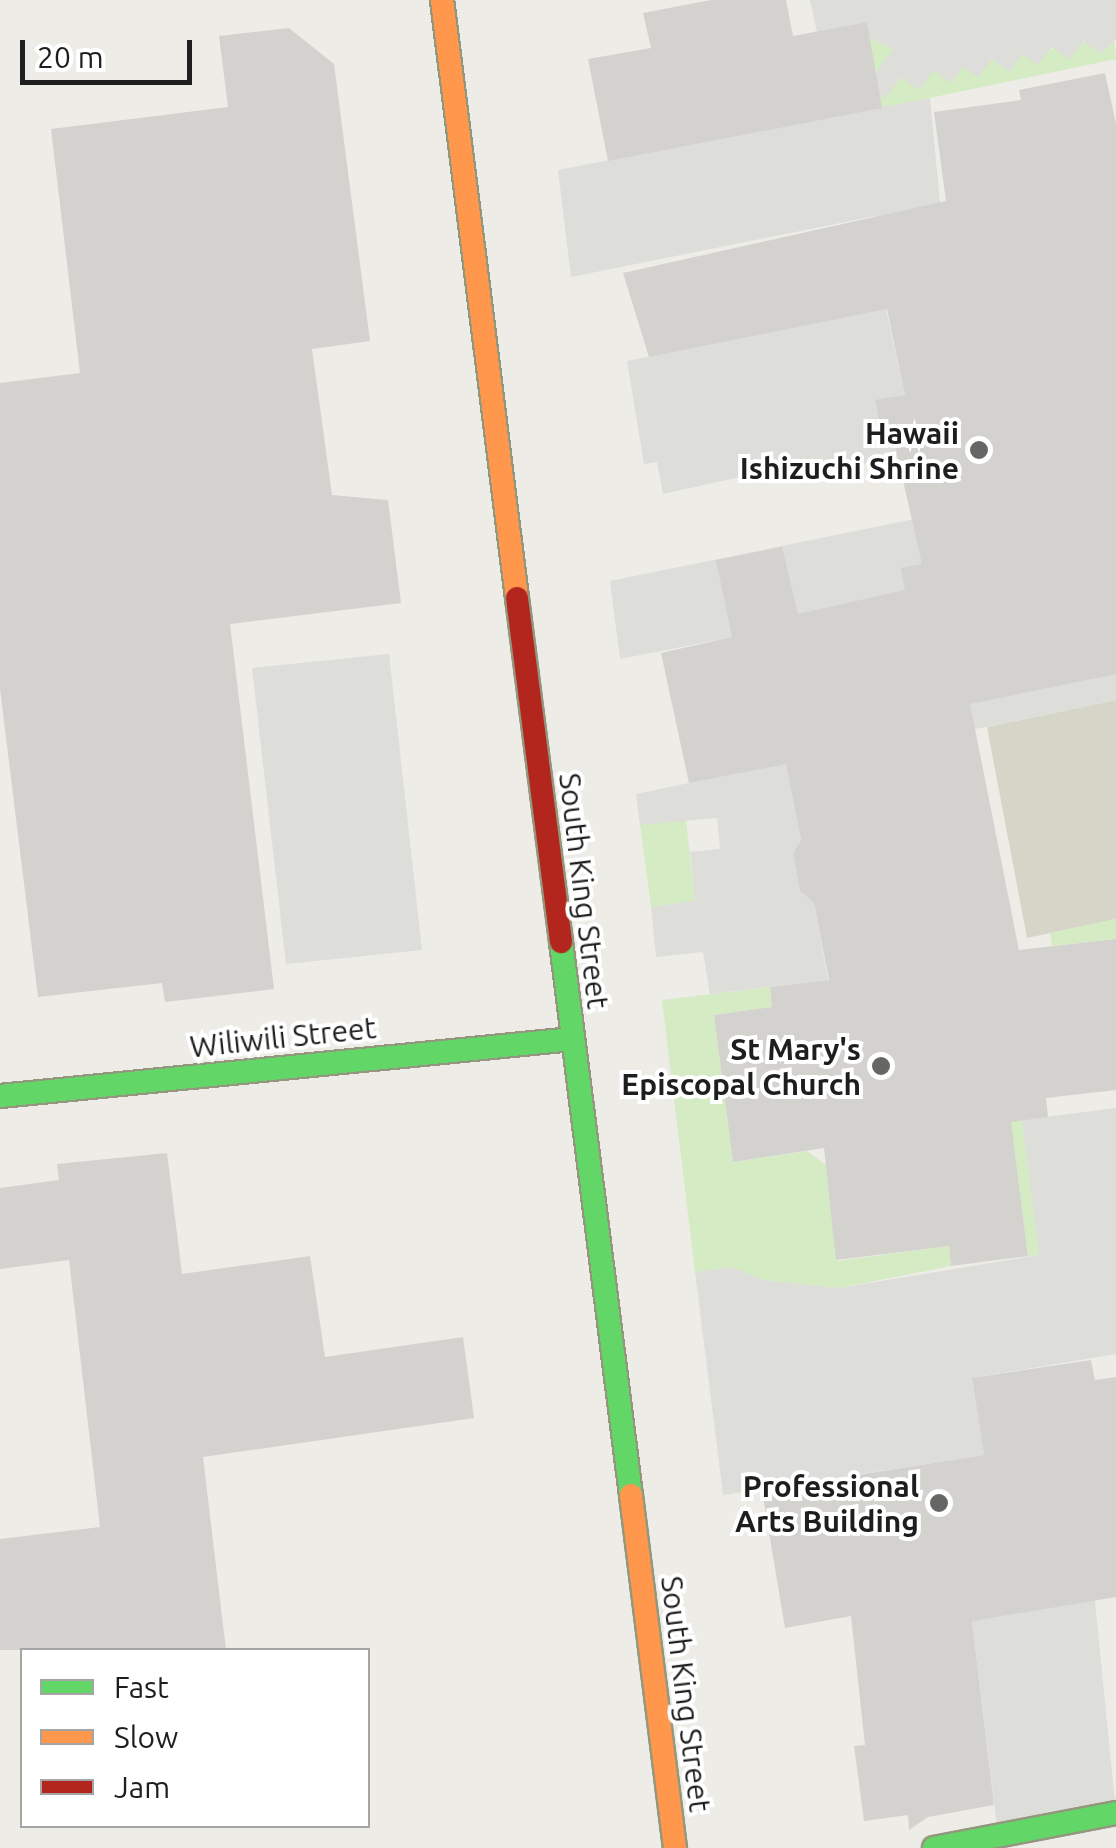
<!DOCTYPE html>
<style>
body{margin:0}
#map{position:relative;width:1116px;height:1848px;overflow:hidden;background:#edece7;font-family:Ubuntu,sans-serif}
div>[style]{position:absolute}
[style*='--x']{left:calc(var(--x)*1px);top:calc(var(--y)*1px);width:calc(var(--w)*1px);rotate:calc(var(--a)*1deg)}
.construction>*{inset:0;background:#d5d6c8}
.grass>*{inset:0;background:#d5ebc4}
.parking>*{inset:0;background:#ddddda}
.building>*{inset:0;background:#d3d2ce}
.roads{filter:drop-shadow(2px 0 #93977e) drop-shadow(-2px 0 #93977e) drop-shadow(0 2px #93977e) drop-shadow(0 -2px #93977e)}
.fast>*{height:22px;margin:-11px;padding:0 11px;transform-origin:11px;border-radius:11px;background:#63d668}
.slow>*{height:22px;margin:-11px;padding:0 11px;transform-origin:11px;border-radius:11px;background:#ff974d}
.jam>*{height:22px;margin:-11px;padding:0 11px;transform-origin:11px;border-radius:11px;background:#b3261e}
.dots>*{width:28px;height:28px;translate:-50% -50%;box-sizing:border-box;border:5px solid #fff;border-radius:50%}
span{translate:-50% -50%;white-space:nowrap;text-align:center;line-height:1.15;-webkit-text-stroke:8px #fff;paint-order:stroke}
.poi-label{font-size:30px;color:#1e1e1e;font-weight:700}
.right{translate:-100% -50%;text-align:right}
.street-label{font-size:30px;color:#1e1e1e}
.legend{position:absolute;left:20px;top:1648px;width:350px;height:180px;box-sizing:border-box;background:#fff;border:2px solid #a5a5a5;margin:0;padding:12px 18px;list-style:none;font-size:30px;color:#1e1e1e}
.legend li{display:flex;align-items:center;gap:20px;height:50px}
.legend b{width:50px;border:2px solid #a5a5a5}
.scale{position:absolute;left:20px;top:40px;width:172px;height:45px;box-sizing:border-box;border:5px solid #1e1e1e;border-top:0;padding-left:12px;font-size:30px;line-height:35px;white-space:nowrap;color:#1e1e1e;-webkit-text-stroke:8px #fff;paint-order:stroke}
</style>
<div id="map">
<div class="construction">
<i style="clip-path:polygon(1116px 700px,1116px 919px,1027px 938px,987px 727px)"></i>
</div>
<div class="grass">
<i style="clip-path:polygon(870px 38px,894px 49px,901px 77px,1114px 37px,1116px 59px,848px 115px,838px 64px)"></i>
<i style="clip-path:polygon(686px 820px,695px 901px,651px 907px,640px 825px)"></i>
<i style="clip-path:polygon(1116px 919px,1116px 939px,1052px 946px,1050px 933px)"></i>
<i style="clip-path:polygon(770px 987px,772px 1007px,714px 1015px,733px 1162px,807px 1151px,826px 1165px,837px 1261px,949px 1246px,951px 1266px,839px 1288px,763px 1280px,732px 1267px,695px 1272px,662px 1000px)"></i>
<i style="clip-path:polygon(1022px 1120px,1040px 1255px,1028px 1256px,1014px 1148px,926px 1134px)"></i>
</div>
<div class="parking">
<i style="clip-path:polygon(810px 0,1116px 0,1116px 39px,1101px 54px,1083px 41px,1070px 59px,1051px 47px,1038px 65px,1022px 54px,1009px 72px,992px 59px,978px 77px,963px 67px,951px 83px,933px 71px,919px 90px,901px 77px,884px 99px,867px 85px,893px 49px,870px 38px,866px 22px,817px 32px)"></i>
<i style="clip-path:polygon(930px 98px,941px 213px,878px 226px,875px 216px,571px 277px,558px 170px)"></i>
<i style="clip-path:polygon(886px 309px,905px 395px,875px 401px,883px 442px,894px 441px,899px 457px,813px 474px,809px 462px,663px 494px,657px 462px,644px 464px,627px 361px)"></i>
<i style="clip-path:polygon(1116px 478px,1116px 700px,874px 750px,839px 616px,620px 659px,610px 581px)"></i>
<i style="clip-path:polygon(389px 654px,422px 950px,286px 964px,252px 668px)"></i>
<i style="clip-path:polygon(786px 763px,801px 840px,793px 853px,800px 891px,814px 903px,828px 980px,710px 994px,703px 952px,656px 957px,651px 907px,695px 901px,690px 852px,720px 849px,717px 818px,640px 825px,636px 794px)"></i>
<i style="clip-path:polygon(1116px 1108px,1116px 1354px,972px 1378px,984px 1455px,723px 1495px,695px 1272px,732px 1267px,763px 1280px,839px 1288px,1039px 1255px,1022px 1120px)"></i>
<i style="clip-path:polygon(1092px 1571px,1116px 1813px,998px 1835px,972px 1620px,1025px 1612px)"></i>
</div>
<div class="building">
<i style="clip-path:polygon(711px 0,786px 0,793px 36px,867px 22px,882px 108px,608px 161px,588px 59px,651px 48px,643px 13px)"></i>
<i style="clip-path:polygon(289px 28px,334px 64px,370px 341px,312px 349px,332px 495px,388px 500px,401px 603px,230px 624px,274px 989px,165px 1002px,162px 983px,38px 997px,0 689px,0 383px,80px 373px,51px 129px,228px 107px,219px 36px)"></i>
<i style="clip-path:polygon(1105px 73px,1116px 124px,1116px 674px,970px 704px,1019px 950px,1116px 939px,1116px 1090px,1046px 1098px,1048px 1117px,1011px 1122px,1028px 1256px,951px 1266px,949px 1246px,836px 1260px,824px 1148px,733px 1162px,714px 1015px,772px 1007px,770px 987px,829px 980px,814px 903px,800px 891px,793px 853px,801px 840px,786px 764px,689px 783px,661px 653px,732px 637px,716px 560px,782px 547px,798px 614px,905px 590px,901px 568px,922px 564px,894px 441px,883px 443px,875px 400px,905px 395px,887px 309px,649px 357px,623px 273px,946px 201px,934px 112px,1021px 100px,1019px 90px)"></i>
<i style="clip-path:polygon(167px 1153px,182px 1274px,310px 1256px,325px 1357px,463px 1337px,474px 1418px,203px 1457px,226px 1650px,0 1650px,0 1539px,100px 1527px,69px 1260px,0 1269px,0 1188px,59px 1180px,57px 1164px)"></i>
<i style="clip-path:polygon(1091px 1360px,1095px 1380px,1116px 1377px,1116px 1597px,972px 1621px,994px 1805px,928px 1817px,909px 1830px,908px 1815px,864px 1821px,854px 1746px,865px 1745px,851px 1616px,785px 1628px,762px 1490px,984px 1455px,972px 1378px)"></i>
</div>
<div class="roads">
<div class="fast">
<i style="--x:561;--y:942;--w:557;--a:82.79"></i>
<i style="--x:0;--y:1096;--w:576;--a:-5.68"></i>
<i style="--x:934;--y:1848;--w:185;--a:-10.9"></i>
</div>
<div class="slow">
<i style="--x:442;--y:0;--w:603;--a:82.85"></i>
<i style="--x:631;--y:1495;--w:356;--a:82.9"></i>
</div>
<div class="jam">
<i style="--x:517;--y:598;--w:347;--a:82.7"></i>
</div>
</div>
<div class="dots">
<i style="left:979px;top:450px;background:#666664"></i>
<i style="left:881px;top:1066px;background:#666664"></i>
<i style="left:939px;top:1503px;background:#666664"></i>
</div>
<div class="poi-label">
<span class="right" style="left:959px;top:450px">Hawaii<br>Ishizuchi Shrine</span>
<span class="right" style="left:861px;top:1066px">St Mary's<br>Episcopal Church</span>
<span class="right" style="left:919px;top:1503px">Professional<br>Arts Building</span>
</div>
<div class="street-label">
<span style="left:584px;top:891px;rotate:83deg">South King Street</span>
<span style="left:283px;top:1037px;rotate:-6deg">Wiliwili Street</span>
<span style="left:686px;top:1694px;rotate:83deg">South King Street</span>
</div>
<ul class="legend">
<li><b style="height:12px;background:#63d668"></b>Fast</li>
<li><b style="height:12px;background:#ff974d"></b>Slow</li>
<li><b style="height:12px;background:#b3261e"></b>Jam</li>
</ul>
<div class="scale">20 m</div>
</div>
